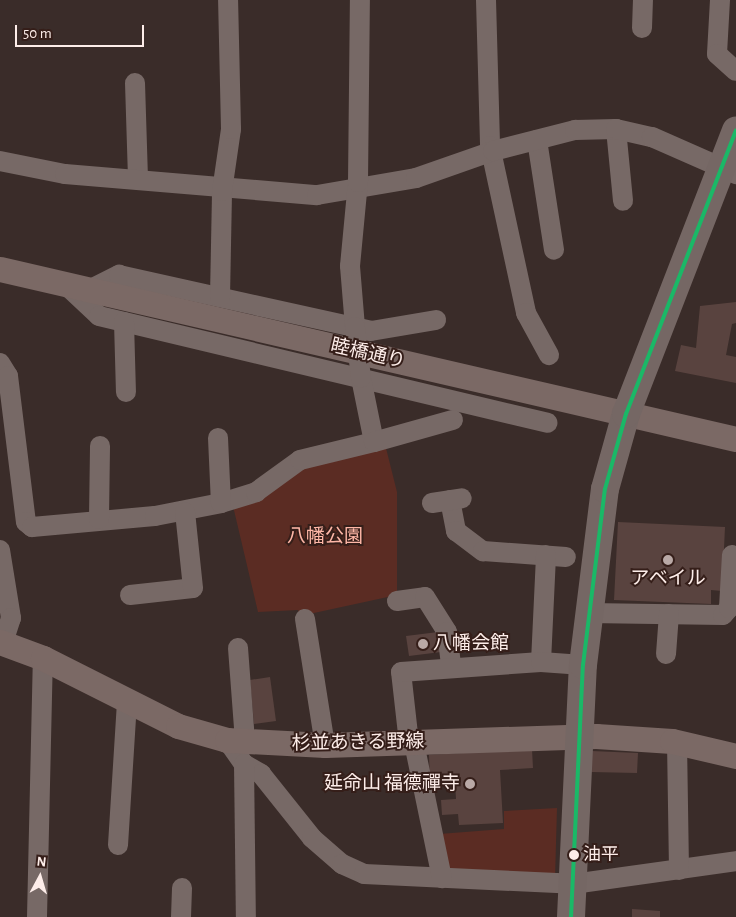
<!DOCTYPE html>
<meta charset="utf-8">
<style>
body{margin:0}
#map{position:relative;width:736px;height:917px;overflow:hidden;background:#3a2c29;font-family:"Alegreya Sans","Noto Sans JP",sans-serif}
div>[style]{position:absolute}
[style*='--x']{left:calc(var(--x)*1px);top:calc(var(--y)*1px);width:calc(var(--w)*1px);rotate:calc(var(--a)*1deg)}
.green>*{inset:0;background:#5b2c23}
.building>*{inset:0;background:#59433f}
.minor>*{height:20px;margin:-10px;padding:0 10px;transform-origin:10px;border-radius:10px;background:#776966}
.major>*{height:25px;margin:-12.5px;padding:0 12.5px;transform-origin:12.5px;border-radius:12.5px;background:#7b6965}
.highway>*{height:28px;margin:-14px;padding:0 14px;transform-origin:14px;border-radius:14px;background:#756764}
.minor-bridge>*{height:20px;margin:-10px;padding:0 10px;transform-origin:10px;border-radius:10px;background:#776966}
.bus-1>*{height:4px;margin:-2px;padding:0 2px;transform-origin:2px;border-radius:2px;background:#1ab867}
.dots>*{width:14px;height:14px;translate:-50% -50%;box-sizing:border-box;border:2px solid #351e19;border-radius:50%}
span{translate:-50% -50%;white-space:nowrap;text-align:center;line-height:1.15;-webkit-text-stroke:4px #351e19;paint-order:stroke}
.bus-label{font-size:18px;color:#fdede9}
.left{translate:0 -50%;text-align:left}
.street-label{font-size:19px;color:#fdede9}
.park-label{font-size:19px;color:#feb7a7}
.poi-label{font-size:19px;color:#fdede9}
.right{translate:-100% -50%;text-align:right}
.north{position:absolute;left:15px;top:852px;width:50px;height:50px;-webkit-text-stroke:4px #351e19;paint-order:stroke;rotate:6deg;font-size:14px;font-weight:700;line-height:20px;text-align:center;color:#fdede9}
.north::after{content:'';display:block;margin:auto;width:18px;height:22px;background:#fdede9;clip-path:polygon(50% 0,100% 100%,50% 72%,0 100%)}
.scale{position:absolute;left:15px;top:25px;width:129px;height:22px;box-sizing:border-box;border:2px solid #fdede9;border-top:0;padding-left:6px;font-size:15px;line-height:18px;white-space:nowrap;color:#fdede9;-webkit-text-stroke:4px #351e19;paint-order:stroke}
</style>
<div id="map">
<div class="green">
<i style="clip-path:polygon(385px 444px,397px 492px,397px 595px,300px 616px,298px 610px,258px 612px,233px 506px,304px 465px)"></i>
<i style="clip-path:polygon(557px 808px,555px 879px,446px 875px,439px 834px,504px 829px,504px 811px)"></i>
</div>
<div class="building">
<i style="clip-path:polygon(736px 302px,736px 323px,732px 324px,726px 355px,736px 357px,736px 383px,675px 371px,681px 345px,696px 348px,700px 306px)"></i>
<i style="clip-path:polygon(618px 522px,725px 527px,722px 591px,711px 590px,711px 604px,614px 600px)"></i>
<i style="clip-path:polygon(438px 632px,441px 652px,409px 656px,406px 636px)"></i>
<i style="clip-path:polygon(270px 677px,276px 721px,254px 724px,250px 680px)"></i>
<i style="clip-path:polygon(532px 749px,533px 768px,500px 770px,503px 823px,459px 825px,458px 814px,442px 815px,441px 800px,456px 799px,455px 782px,430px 783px,429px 755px)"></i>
<i style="clip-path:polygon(592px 751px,638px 753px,637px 773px,591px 772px)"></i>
<i style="clip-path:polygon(632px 909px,660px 911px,660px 917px,632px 917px)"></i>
</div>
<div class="minor">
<i style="--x:486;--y:0;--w:146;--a:88.4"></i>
<i style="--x:490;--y:146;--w:171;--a:77.8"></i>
<i style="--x:526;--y:313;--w:48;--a:61.3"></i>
<i style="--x:720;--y:0;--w:54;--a:93.2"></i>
<i style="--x:717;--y:54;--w:25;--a:42"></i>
<i style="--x:642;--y:28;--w:28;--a:-88"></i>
<i style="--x:135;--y:83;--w:96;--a:88.2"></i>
<i style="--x:616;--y:129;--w:72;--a:84.4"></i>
<i style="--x:537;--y:140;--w:111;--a:81.2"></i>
<i style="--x:0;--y:161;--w:66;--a:11.3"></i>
<i style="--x:65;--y:174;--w:253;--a:4.8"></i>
<i style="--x:317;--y:195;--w:100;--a:-9.7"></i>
<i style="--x:416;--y:178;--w:82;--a:-19.3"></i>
<i style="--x:493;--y:151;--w:85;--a:-14.4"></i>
<i style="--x:575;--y:130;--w:41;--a:-1.4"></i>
<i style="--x:616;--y:129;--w:37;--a:13"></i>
<i style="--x:652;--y:137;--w:92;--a:23.8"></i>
<i style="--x:66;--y:285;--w:45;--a:43.2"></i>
<i style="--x:99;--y:316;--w:461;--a:13.4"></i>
<i style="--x:89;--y:290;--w:34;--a:-27"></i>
<i style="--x:119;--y:275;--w:258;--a:12.5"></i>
<i style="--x:371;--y:331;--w:66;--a:-9.6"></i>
<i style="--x:220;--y:297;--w:106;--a:-88.9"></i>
<i style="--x:222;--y:191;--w:63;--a:-81.7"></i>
<i style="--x:231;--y:129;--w:129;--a:-91.3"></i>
<i style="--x:124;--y:322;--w:70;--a:88.4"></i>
<i style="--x:355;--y:327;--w:61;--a:-94.7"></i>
<i style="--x:350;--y:266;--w:84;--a:-84.6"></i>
<i style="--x:358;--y:182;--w:182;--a:-89.4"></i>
<i style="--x:0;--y:363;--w:15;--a:58"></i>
<i style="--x:8;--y:376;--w:147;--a:83"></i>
<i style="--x:26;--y:522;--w:8;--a:40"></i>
<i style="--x:32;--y:527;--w:123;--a:-5.1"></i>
<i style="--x:155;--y:516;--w:67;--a:-11.1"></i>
<i style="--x:221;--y:503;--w:37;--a:-17"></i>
<i style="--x:256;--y:492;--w:54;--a:-36"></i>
<i style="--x:300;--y:460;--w:76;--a:-13.7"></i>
<i style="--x:374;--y:442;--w:65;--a:-101.5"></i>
<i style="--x:218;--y:438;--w:65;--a:87.4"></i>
<i style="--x:374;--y:442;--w:82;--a:-15.6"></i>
<i style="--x:450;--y:500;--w:32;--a:79"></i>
<i style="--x:456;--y:531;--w:34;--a:37"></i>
<i style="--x:483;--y:551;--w:83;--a:4.1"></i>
<i style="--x:432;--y:503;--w:30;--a:-9"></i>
<i style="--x:99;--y:519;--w:73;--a:-89.2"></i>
<i style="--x:0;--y:550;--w:69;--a:80.8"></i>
<i style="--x:11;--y:618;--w:26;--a:108"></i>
<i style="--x:130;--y:595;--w:63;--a:-6.3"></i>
<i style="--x:193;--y:588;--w:76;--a:-96"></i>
<i style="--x:397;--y:601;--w:28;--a:-8"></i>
<i style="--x:425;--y:597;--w:41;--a:57.8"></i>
<i style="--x:447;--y:632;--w:35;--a:83"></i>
<i style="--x:588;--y:613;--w:135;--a:0.8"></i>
<i style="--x:723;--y:615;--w:9;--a:-49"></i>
<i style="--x:729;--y:608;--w:53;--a:-86.8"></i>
<i style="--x:305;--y:619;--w:128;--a:81"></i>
<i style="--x:238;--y:648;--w:94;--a:85.7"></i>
<i style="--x:666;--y:654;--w:40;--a:-85.7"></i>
<i style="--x:541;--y:662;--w:107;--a:-87.3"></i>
<i style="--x:227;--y:740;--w:29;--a:55"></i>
<i style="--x:244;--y:764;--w:20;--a:30"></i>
<i style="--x:261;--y:774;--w:82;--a:51.4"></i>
<i style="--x:312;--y:838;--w:40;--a:41"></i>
<i style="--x:342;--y:864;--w:24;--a:24"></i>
<i style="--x:364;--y:874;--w:209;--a:2.7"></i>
<i style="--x:573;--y:884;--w:165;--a:-8"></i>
<i style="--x:677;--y:742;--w:128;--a:89.1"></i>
<i style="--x:409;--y:743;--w:71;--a:-96.4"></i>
<i style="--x:401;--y:672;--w:140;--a:-4.1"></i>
<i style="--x:541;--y:662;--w:42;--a:4.1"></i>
<i style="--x:414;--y:743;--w:138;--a:78.3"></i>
<i style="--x:244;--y:764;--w:153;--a:89.3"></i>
<i style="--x:118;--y:845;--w:143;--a:-86.4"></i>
<i style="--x:37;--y:917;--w:259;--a:-88.7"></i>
<i style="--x:181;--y:917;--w:29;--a:-88"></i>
</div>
<div class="major">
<i style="--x:0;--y:269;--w:755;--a:13.01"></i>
<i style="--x:0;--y:642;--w:46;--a:20.4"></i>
<i style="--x:43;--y:658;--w:151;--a:26.7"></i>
<i style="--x:178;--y:726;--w:51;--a:15.9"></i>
<i style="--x:227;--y:740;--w:98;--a:2.9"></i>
<i style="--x:325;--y:745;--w:271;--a:-1.9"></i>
<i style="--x:596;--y:736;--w:76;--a:3.8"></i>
<i style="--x:672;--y:741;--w:66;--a:13.2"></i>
</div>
<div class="highway">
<i style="--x:571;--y:917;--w:252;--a:-87.3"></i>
<i style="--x:583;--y:665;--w:177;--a:-82.9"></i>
<i style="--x:605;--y:489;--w:78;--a:-74.4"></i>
<i style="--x:626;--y:414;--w:304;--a:-68.8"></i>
</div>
<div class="minor-bridge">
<i style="--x:355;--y:327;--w:51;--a:83.3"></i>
</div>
<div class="bus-1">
<i style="--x:571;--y:917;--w:252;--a:-87.3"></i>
<i style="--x:583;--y:665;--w:177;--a:-82.9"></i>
<i style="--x:605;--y:489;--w:78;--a:-74.4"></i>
<i style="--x:626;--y:414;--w:304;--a:-68.8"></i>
</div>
<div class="dots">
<i style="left:668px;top:560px;background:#b9a9a6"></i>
<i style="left:423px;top:644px;background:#b9a9a6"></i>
<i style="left:470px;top:784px;background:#b9a9a6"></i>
<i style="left:574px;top:855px;background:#fdede9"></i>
</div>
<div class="bus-label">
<span class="left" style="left:583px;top:855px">油平</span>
</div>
<div class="street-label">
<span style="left:368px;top:354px;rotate:13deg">睦橋通り</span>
<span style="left:358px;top:743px;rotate:-1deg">杉並あきる野線</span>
</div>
<div class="park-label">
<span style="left:325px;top:537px">八幡公園</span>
</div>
<div class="poi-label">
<span style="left:668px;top:579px">アベイル</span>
<span class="left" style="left:433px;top:644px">八幡会館</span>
<span class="right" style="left:460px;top:784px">延命山 福德禪寺</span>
</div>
<div class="north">N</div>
<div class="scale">50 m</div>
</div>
